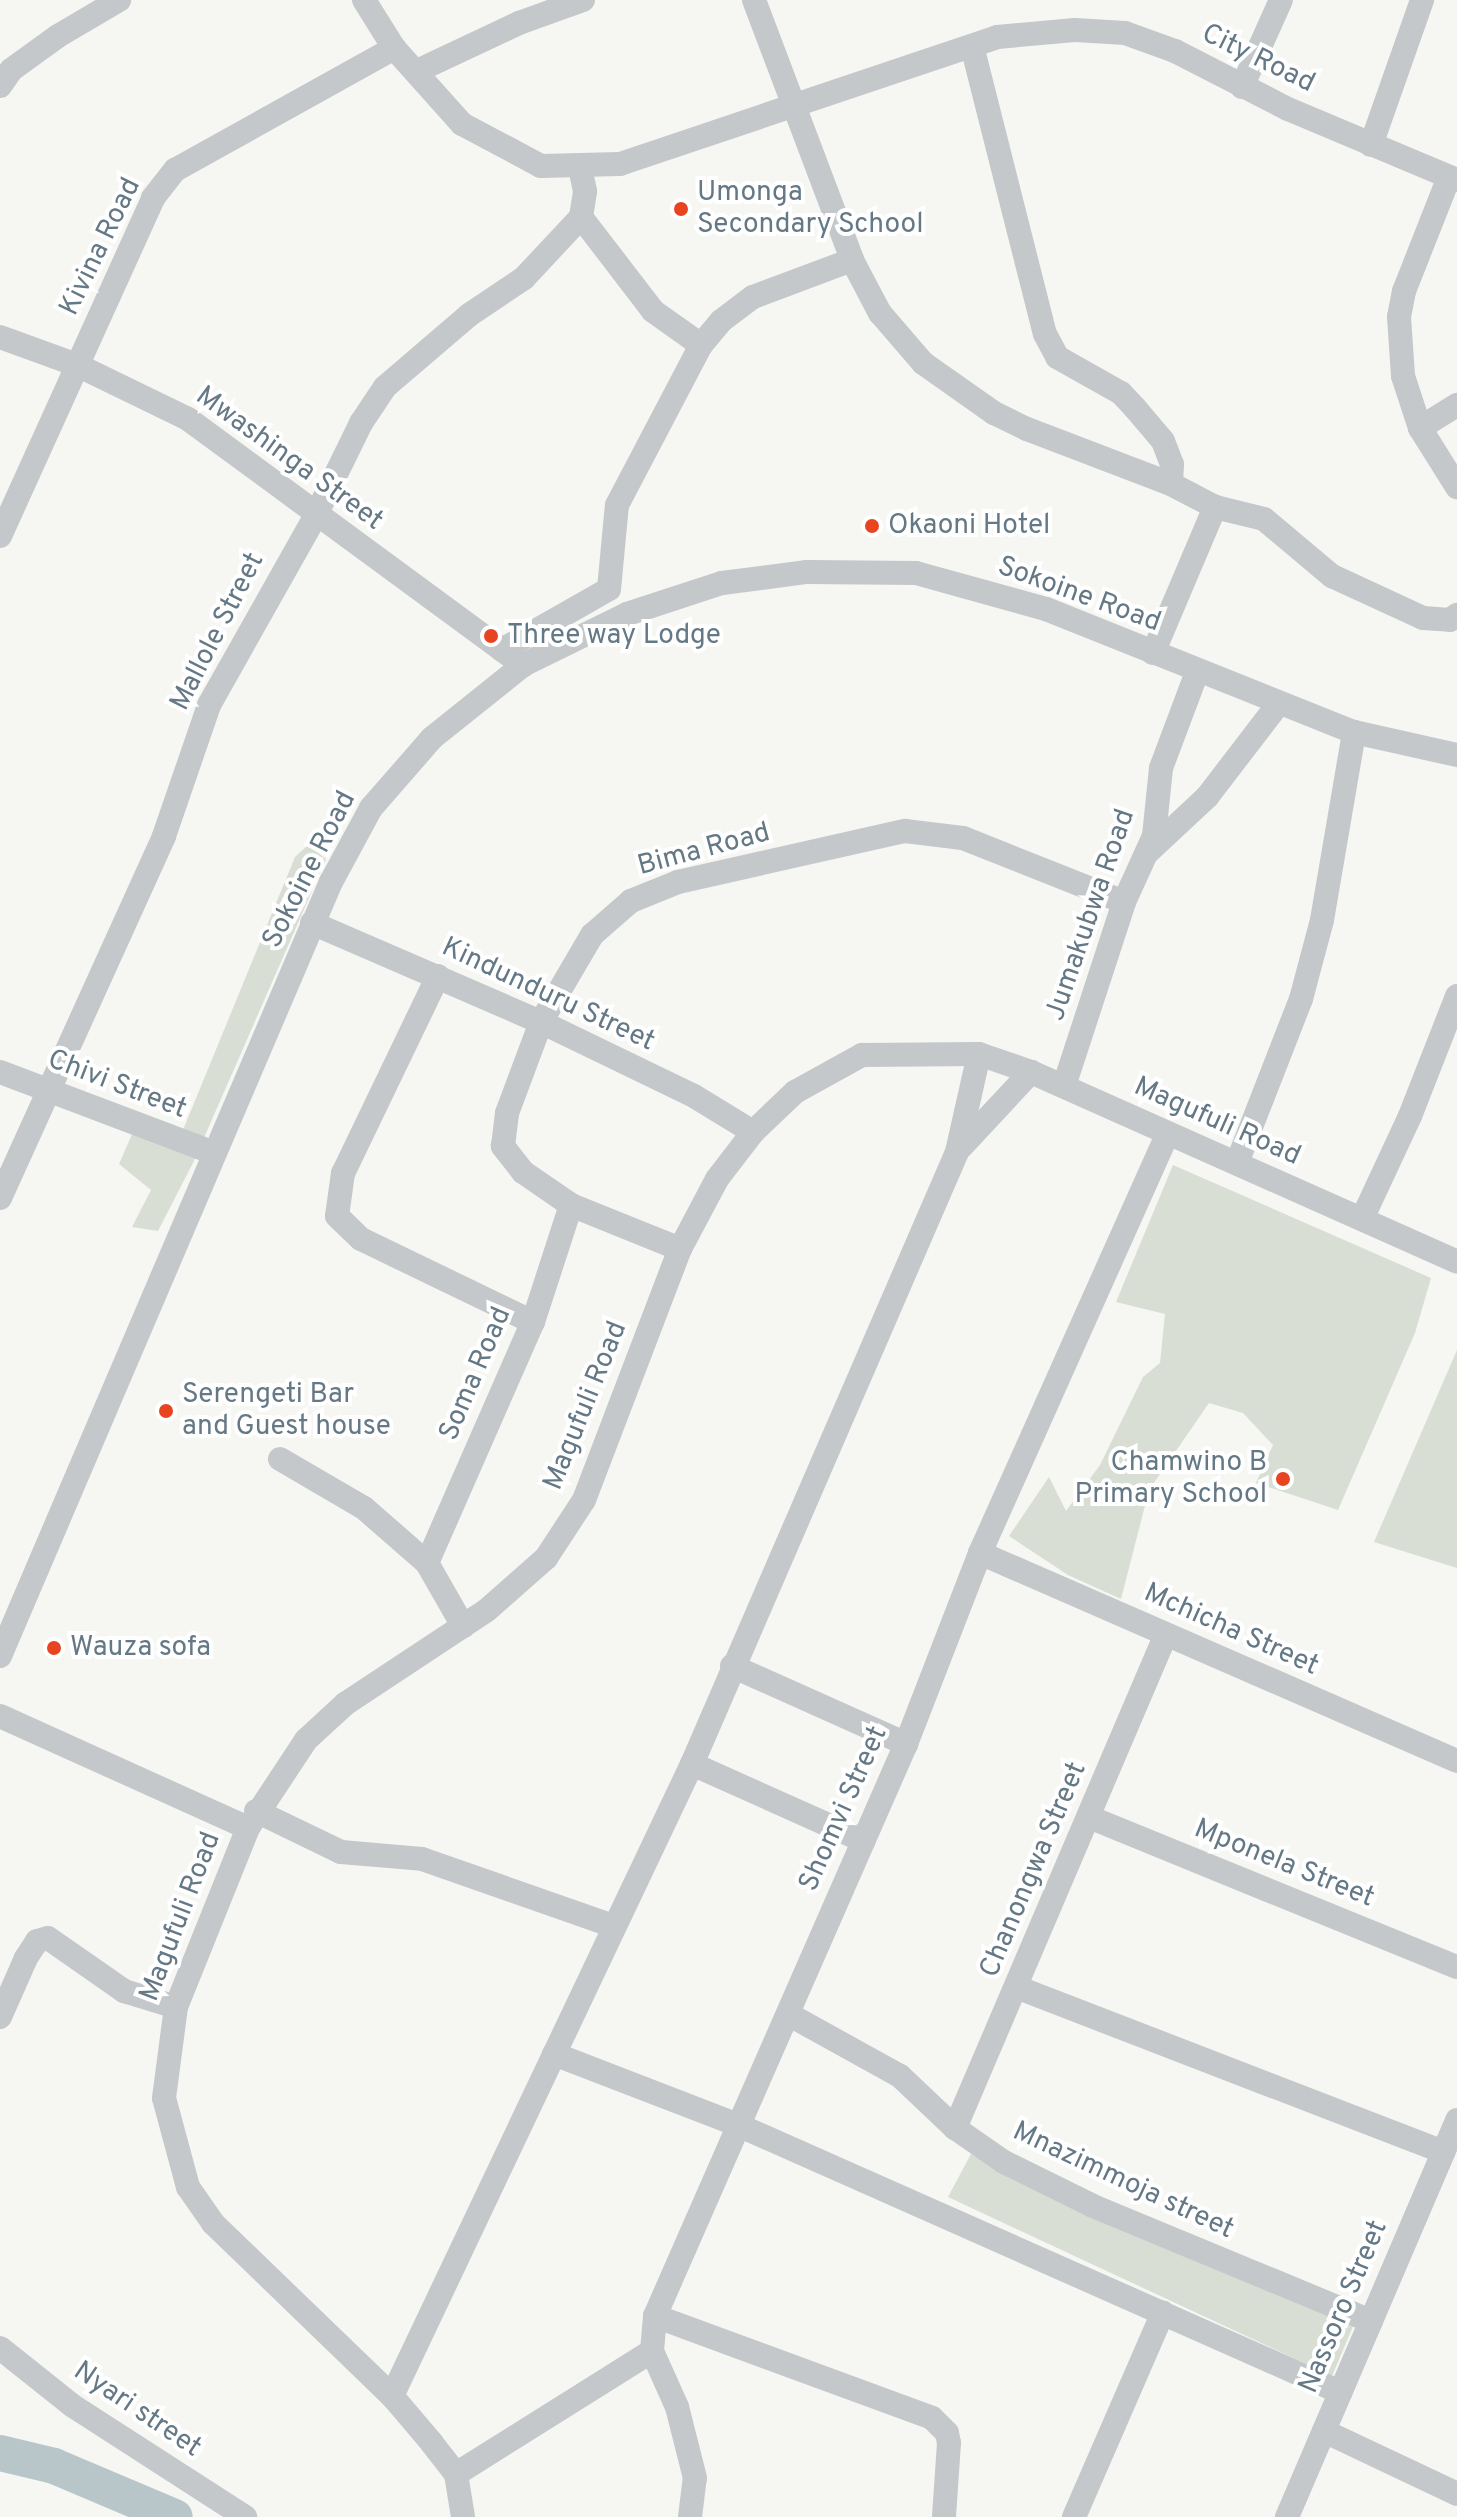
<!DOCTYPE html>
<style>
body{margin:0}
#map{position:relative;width:1457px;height:2517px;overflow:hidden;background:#f6f6f3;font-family:Overpass,sans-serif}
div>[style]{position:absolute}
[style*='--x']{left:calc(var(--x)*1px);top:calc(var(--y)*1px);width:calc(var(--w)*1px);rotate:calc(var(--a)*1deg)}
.green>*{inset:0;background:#d8ded4}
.river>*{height:36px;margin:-18px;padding:0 18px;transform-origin:18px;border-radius:18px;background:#b9c6c9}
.street>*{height:24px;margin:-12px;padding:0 12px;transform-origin:12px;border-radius:12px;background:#c4c8cb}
.dots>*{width:22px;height:22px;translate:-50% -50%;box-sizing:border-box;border:4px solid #fff;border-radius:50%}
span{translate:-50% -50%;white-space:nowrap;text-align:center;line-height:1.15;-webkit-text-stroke:8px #fff;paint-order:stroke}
.street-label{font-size:28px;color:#647885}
.poi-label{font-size:28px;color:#647885}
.left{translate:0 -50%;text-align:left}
.right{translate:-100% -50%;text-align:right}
</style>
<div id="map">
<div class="green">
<i style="clip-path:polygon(308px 845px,326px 859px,203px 1140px,183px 1130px,295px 857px)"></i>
<i style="clip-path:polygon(133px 1132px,196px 1157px,158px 1231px,132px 1227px,151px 1190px,119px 1164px)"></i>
<i style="clip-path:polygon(1173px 1165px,1431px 1278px,1415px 1333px,1338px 1510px,1256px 1483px,1273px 1445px,1243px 1413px,1209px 1403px,1149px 1490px,1121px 1599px,1068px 1575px,1009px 1536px,1049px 1477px,1066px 1511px,1100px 1465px,1143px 1377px,1160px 1363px,1165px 1314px,1116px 1302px)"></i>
<i style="clip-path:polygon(1457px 1350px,1457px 1568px,1374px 1542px)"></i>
<i style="clip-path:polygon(971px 2154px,1077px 2206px,1354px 2324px,1332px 2376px,948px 2197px)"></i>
</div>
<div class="river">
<i style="--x:0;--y:2453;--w:56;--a:13.5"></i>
<i style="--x:54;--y:2466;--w:131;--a:22.9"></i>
</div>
<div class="street">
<i style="--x:364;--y:0;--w:57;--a:58"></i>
<i style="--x:394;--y:48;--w:102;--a:48.2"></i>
<i style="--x:462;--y:124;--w:89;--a:28"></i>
<i style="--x:541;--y:166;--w:79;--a:-1.5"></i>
<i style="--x:620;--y:164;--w:398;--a:-18.6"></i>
<i style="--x:997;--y:37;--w:78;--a:-5.1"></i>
<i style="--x:1075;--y:30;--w:50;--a:3.4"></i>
<i style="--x:1125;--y:33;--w:53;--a:19.8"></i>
<i style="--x:1175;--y:51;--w:127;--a:27.2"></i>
<i style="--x:1288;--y:109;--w:183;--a:22.8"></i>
<i style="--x:754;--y:0;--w:278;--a:69.3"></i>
<i style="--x:852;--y:260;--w:60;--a:62.2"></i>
<i style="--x:880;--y:313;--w:66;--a:49.3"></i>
<i style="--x:923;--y:363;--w:87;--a:35.2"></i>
<i style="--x:994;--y:413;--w:37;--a:26"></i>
<i style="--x:1027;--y:429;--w:154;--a:20.9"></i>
<i style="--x:1171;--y:484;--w:50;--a:27.6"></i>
<i style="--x:1215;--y:507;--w:50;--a:13.8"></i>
<i style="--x:1264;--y:519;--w:89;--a:40"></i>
<i style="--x:1332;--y:576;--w:100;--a:24.8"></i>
<i style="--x:1423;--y:618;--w:27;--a:4"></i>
<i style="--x:1450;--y:620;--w:9;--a:-36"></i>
<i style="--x:972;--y:46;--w:297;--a:75.8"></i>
<i style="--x:1045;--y:334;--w:26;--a:62"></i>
<i style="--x:1057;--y:357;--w:73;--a:29.4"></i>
<i style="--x:1121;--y:393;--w:21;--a:47"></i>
<i style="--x:1135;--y:408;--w:43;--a:49.7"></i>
<i style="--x:1163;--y:441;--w:25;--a:69"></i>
<i style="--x:1172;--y:464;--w:20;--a:93"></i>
<i style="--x:417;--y:71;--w:113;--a:-25.2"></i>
<i style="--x:519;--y:23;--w:68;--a:-19.8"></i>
<i style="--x:0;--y:86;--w:19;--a:-55"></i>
<i style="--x:11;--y:70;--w:58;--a:-35.9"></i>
<i style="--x:58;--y:36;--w:71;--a:-30.5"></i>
<i style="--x:1242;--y:87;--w:95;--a:-65.9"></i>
<i style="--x:1371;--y:145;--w:154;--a:-70.6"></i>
<i style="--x:1449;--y:177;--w:123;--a:111.5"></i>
<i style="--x:1404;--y:291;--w:26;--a:101"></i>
<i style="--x:1399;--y:317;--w:59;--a:86.1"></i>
<i style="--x:1403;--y:376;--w:55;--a:71.9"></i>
<i style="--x:1420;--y:428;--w:70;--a:57.9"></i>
<i style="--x:581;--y:217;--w:118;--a:52.5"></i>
<i style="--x:653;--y:311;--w:59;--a:35.3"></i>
<i style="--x:0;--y:337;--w:82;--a:20"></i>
<i style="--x:77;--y:365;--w:123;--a:25.9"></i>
<i style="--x:188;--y:419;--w:416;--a:36.3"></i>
<i style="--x:1420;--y:428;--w:44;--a:-31.9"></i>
<i style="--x:0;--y:536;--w:371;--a:-65.6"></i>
<i style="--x:153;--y:198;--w:36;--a:-52"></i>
<i style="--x:175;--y:170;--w:251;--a:-29.1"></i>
<i style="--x:502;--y:650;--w:123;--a:-29.7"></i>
<i style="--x:609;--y:589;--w:84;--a:-84.6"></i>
<i style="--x:617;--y:505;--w:181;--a:-62.3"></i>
<i style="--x:701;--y:345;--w:31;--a:-50"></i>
<i style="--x:721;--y:321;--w:40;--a:-37"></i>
<i style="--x:753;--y:297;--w:106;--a:-20.5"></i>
<i style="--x:1153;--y:653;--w:159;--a:-67"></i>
<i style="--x:1148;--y:852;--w:81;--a:-43"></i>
<i style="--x:1207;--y:797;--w:118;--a:-52.5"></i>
<i style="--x:312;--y:923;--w:249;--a:23.4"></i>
<i style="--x:541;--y:1022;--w:170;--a:25.8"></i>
<i style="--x:694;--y:1096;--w:69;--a:31.4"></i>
<i style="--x:438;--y:976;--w:219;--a:115.7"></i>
<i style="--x:343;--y:1173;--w:43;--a:97.9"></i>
<i style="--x:337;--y:1216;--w:33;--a:44"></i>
<i style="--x:361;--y:1239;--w:191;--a:25.8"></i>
<i style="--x:0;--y:1072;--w:229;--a:20.7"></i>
<i style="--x:1064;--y:1086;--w:194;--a:-71.9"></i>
<i style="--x:1124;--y:902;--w:72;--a:-65.6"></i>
<i style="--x:1154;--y:836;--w:68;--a:-84.1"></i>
<i style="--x:1161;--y:768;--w:103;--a:-69.4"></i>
<i style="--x:961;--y:1147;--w:103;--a:-47"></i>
<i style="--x:1237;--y:1163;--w:176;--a:-68.7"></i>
<i style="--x:1301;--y:999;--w:82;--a:-75.1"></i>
<i style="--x:1322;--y:920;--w:191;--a:-80.3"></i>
<i style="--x:0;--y:1198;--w:397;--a:-65.6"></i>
<i style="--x:164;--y:836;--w:139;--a:-71"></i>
<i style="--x:209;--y:705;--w:216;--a:-60.6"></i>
<i style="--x:315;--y:517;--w:105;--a:-63.9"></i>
<i style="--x:361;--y:423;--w:43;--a:-56.3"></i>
<i style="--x:385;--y:387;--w:111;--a:-40.6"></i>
<i style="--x:469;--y:315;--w:66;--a:-33.9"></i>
<i style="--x:524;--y:278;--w:83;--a:-46.9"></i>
<i style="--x:581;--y:217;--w:26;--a:-81"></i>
<i style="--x:585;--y:191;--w:24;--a:-102"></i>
<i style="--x:1362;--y:1219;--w:114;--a:-65"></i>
<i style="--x:1410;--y:1116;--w:129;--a:-68.6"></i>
<i style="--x:680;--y:1249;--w:118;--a:-158"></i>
<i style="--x:571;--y:1205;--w:58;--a:-145.5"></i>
<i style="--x:523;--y:1172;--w:33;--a:-128"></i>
<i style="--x:503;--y:1146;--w:33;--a:-83"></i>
<i style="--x:507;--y:1113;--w:97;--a:-69.5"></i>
<i style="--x:541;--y:1022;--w:101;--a:-59.6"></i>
<i style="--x:592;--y:935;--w:52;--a:-41.1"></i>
<i style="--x:631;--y:901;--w:51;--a:-22"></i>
<i style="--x:678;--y:882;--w:233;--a:-12.7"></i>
<i style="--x:905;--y:831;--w:58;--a:6.9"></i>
<i style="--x:963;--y:838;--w:173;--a:21.7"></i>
<i style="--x:280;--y:1459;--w:97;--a:30.3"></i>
<i style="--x:364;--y:1508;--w:84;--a:41.1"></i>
<i style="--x:427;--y:1563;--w:73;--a:60.3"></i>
<i style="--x:980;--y:1553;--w:520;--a:23.56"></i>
<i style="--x:427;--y:1563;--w:263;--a:-66.3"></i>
<i style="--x:533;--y:1322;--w:123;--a:-72"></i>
<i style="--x:0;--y:1656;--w:842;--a:-66.85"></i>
<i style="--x:331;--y:882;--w:84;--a:-61.6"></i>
<i style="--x:371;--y:808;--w:93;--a:-48.9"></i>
<i style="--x:432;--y:738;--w:117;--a:-38.7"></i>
<i style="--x:523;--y:665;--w:116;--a:-26.1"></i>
<i style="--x:627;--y:614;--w:100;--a:-18.1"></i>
<i style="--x:722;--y:583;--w:86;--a:-7.4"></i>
<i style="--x:807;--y:572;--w:109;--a:0.5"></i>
<i style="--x:916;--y:573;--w:135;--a:15.5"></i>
<i style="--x:1046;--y:609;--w:332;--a:21.8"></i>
<i style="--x:1354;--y:732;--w:106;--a:12.6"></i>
<i style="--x:732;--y:1666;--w:191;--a:24.1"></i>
<i style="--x:0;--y:1716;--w:272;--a:24.3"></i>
<i style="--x:692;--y:1764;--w:188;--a:24.1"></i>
<i style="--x:256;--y:1811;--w:94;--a:25.8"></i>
<i style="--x:341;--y:1852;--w:81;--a:4.9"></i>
<i style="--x:422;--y:1859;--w:202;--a:19.3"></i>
<i style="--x:1089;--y:1817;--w:397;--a:22.2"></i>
<i style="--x:1016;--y:1987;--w:458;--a:21.1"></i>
<i style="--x:788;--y:2014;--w:128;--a:29"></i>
<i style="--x:900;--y:2076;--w:76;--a:43.4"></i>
<i style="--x:955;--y:2128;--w:60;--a:34.8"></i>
<i style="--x:1004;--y:2162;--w:99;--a:26.3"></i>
<i style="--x:1093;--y:2206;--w:301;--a:22.5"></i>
<i style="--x:0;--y:2017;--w:64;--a:-66.2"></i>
<i style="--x:26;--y:1958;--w:20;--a:-57"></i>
<i style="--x:37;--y:1941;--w:11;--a:-15"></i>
<i style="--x:48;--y:1938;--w:93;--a:34.9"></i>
<i style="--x:124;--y:1991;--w:54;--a:17.1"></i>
<i style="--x:554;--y:2054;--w:197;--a:21.1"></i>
<i style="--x:738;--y:2125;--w:659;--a:23.92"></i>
<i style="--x:955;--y:2128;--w:537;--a:-66.87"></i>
<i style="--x:655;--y:2316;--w:295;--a:20.2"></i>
<i style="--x:932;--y:2418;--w:21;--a:45"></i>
<i style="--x:947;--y:2433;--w:10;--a:79"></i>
<i style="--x:949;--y:2443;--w:74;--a:93.9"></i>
<i style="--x:0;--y:2348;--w:93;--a:38.5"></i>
<i style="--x:73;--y:2406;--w:205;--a:32.8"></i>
<i style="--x:392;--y:2396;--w:700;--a:-64.61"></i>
<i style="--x:692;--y:1764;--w:667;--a:-66.59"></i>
<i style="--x:957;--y:1152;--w:100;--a:-77.3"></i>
<i style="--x:1324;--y:2431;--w:147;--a:25.3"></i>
<i style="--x:456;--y:2474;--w:231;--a:-32.1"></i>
<i style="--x:463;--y:2517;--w:44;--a:-99.2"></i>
<i style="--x:456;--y:2474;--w:39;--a:-128"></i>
<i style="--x:432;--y:2443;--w:62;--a:-130.4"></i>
<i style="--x:392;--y:2396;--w:249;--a:-136"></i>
<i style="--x:213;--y:2223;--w:44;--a:-124.8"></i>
<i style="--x:188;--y:2187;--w:92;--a:-105.1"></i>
<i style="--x:164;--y:2098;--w:92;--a:-82.5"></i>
<i style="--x:176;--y:2007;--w:193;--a:-68.1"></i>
<i style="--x:248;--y:1828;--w:105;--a:-56.6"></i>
<i style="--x:306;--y:1740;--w:53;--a:-42.7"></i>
<i style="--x:345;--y:1704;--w:170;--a:-33.5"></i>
<i style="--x:487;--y:1610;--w:79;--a:-41.4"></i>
<i style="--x:546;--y:1558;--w:69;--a:-56.8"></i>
<i style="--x:584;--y:1500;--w:269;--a:-69.1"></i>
<i style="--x:680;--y:1249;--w:79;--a:-62.1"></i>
<i style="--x:717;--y:1179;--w:59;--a:-52.5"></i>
<i style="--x:753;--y:1132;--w:58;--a:-43.6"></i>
<i style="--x:795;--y:1092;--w:77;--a:-28.9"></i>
<i style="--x:862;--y:1055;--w:117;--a:-0.5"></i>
<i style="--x:979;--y:1054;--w:55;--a:19.1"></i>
<i style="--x:1031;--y:1072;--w:466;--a:24"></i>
<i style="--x:690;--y:2517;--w:39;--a:-83"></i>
<i style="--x:695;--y:2478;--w:73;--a:-104.2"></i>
<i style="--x:677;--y:2407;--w:61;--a:-114.1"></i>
<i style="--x:652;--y:2351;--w:35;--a:-85"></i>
<i style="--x:655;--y:2316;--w:625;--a:-66.31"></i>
<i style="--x:906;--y:1744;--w:205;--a:-68.8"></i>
<i style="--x:980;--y:1553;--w:460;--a:-65.9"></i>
<i style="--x:1074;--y:2517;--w:223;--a:-66.5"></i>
<i style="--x:1287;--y:2517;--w:432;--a:-66.8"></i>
</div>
<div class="dots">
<i style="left:681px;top:209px;background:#e74522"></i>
<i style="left:872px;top:526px;background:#e74522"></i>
<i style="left:491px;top:636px;background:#e74522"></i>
<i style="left:166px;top:1411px;background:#e74522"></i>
<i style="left:1283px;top:1479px;background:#e74522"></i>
<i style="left:54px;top:1648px;background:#e74522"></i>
</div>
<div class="street-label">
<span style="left:1258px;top:59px;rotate:26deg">City Road</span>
<span style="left:101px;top:247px;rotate:-64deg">Kivina Road</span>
<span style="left:289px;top:459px;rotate:36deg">Mwashinga Street</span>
<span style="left:1079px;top:595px;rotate:20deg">Sokoine Road</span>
<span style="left:218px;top:632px;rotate:-63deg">Mallole Street</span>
<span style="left:704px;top:850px;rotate:-15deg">Bima Road</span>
<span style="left:310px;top:870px;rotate:-63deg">Sokoine Road</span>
<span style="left:1091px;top:915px;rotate:-71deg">Jumakubwa Road</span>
<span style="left:548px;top:995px;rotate:25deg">Kindunduru Street</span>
<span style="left:117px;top:1085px;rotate:21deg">Chivi Street</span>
<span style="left:1217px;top:1122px;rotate:24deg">Magufuli Road</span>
<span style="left:476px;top:1374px;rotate:-67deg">Soma Road</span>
<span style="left:586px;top:1406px;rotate:-68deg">Magufuli Road</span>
<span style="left:1231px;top:1630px;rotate:24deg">Mchicha Street</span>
<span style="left:844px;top:1809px;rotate:-66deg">Shomvi Street</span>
<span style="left:1284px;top:1864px;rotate:22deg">Mponela Street</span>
<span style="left:1034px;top:1870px;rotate:-67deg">Chanongwa Street</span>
<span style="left:181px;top:1917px;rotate:-69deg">Magufuli Road</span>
<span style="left:1123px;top:2181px;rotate:25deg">Mnazimmoja street</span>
<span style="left:1344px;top:2307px;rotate:-67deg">Nassoro Street</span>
<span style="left:137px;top:2410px;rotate:34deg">Nyari street</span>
</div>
<div class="poi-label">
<span class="left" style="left:697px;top:209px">Umonga<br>Secondary School</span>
<span class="left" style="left:888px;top:526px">Okaoni Hotel</span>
<span class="left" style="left:507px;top:636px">Three way Lodge</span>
<span class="left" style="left:182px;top:1411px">Serengeti Bar<br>and Guest house</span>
<span class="right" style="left:1267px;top:1479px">Chamwino B<br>Primary School</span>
<span class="left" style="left:70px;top:1648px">Wauza sofa</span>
</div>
</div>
